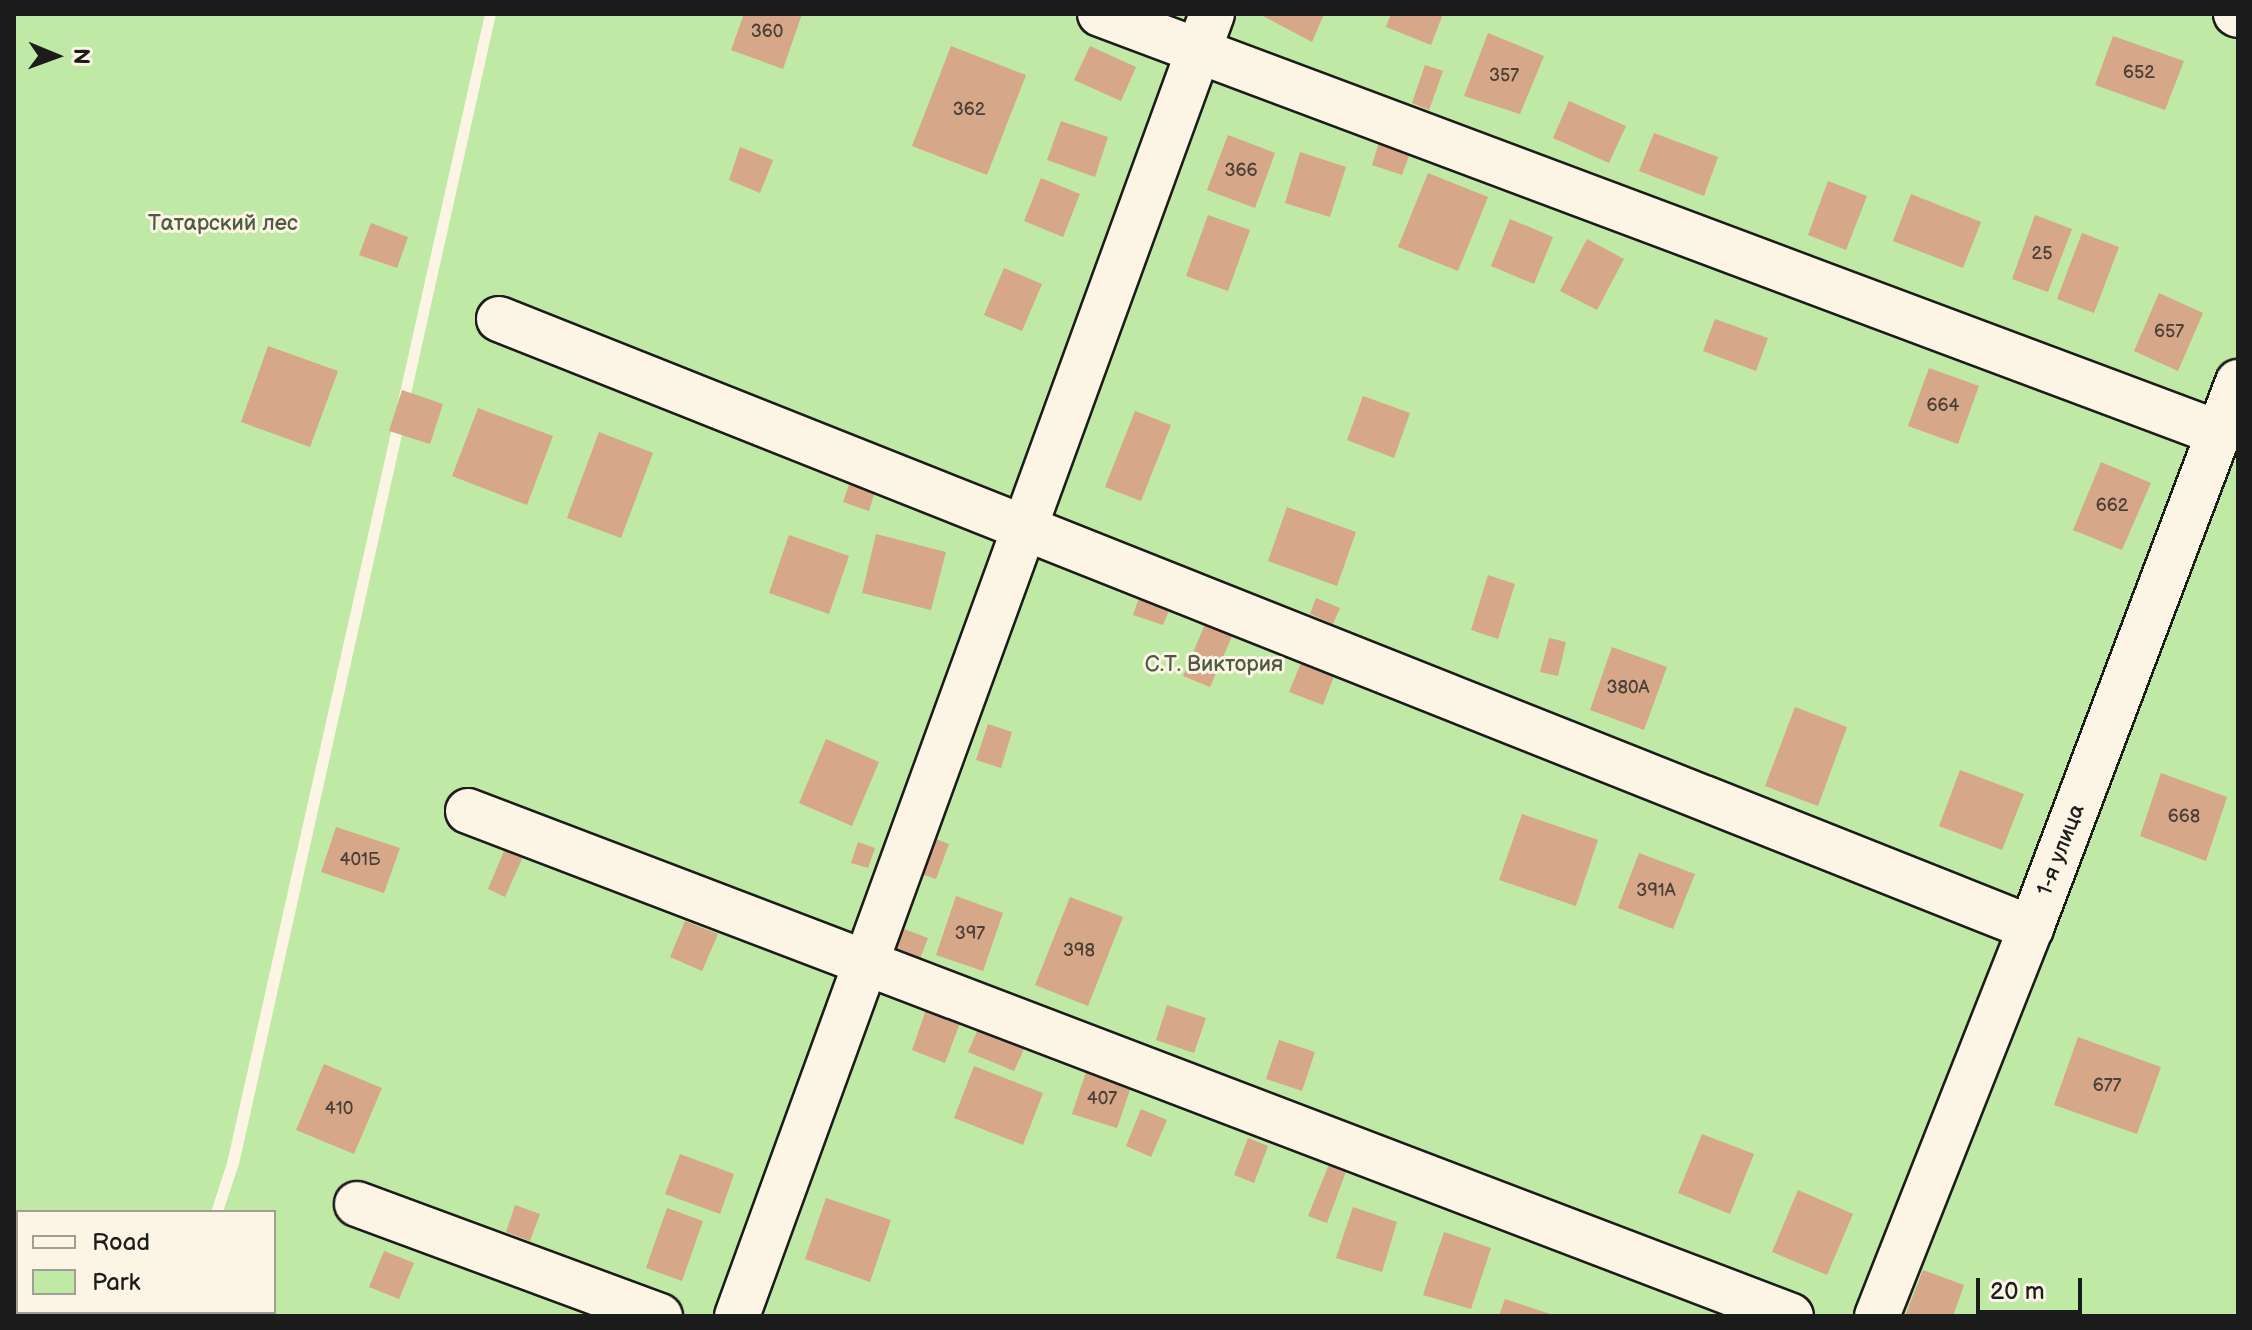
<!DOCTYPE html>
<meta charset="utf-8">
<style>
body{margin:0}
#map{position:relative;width:2252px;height:1330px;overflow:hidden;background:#fcf5e5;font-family:"Balsamiq Sans",sans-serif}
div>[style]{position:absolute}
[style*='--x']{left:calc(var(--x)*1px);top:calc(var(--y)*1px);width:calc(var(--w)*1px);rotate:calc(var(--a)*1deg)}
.green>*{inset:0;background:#bfe9a5}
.building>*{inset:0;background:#d7a789}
.roads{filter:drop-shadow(2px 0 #1c1c1c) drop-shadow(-2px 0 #1c1c1c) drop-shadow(0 2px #1c1c1c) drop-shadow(0 -2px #1c1c1c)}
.minor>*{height:44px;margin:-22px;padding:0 22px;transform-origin:22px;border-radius:22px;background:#fcf5e5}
span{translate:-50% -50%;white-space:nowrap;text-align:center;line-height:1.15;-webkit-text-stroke:6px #fcf5e5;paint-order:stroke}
.number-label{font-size:18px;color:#4b3f37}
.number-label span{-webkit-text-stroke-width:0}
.park-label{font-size:22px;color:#4d5a45}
.street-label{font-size:22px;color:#1c1c1c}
.frame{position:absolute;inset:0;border:16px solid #1c1c1c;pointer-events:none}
.legend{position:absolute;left:16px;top:1210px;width:260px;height:104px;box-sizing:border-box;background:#fcf5e5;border:2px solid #a29e95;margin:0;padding:10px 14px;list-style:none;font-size:24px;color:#1c1c1c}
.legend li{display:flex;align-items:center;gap:16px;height:40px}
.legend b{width:40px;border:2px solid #a29e95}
.north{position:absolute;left:16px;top:16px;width:80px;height:80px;-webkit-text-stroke:6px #fcf5e5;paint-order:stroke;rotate:91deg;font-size:22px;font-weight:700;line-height:32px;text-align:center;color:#1c1c1c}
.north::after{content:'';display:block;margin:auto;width:28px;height:36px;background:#1c1c1c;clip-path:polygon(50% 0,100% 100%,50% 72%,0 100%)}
.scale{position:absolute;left:1976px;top:1278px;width:106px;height:36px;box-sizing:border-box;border:4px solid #1c1c1c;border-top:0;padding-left:10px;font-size:24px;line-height:28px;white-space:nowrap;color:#1c1c1c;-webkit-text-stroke:6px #fcf5e5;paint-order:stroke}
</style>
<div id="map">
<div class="green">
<i style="clip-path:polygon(14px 14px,485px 14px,227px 1163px,211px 1212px,18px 1212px,18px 1312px,177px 1312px,176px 1316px,14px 1316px)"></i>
<i style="clip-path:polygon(496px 14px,2238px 14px,2238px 1316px,189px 1316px,274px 1312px,274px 1212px,223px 1212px,239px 1164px)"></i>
</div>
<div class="building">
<i style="clip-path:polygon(744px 14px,802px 14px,783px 69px,731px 50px)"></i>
<i style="clip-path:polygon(1259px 14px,1324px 14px,1312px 42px)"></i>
<i style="clip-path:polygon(1391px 14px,1443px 14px,1431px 45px,1386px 27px)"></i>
<i style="clip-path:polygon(1488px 33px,1544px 56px,1520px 114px,1464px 96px)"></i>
<i style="clip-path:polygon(2113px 36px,2184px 61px,2165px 110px,2095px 85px)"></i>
<i style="clip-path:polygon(951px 46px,1026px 75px,987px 175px,912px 146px)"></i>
<i style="clip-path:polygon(1090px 46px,1136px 67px,1121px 101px,1074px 80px)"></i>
<i style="clip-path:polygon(1425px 65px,1443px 71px,1429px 110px,1412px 103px)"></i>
<i style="clip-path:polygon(1569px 101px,1626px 126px,1609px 163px,1553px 138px)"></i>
<i style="clip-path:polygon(1061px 121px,1108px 137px,1095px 177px,1047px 160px)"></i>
<i style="clip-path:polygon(1654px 133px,1718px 157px,1704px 196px,1639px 171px)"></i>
<i style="clip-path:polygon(1228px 135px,1275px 153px,1255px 208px,1207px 190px)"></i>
<i style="clip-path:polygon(1379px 142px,1410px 153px,1402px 175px,1372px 165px)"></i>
<i style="clip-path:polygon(740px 147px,773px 160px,760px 193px,729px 180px)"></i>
<i style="clip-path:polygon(1300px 152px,1346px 167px,1330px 217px,1285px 203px)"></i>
<i style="clip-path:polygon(1428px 173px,1488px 197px,1458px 271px,1398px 247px)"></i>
<i style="clip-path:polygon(1041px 178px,1080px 194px,1063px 237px,1024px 221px)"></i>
<i style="clip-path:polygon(1828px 181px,1867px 196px,1846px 250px,1808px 235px)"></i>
<i style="clip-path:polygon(1911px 194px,1981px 222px,1963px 268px,1893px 241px)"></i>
<i style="clip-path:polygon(1208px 215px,1250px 230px,1228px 291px,1186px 276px)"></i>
<i style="clip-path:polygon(2035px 215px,2072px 229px,2048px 292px,2012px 279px)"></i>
<i style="clip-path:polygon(1510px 219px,1553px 237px,1534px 284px,1491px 266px)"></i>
<i style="clip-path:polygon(371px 223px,408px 237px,397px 268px,359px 255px)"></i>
<i style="clip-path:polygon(2082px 233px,2119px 247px,2094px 313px,2057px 299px)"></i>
<i style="clip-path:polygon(1587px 239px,1624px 259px,1597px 310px,1560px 291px)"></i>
<i style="clip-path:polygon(1004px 268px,1042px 284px,1022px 331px,984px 315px)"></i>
<i style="clip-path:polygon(2159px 293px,2203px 313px,2178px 371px,2134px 351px)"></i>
<i style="clip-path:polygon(1715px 319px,1768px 338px,1756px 371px,1703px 351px)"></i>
<i style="clip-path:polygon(268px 346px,338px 371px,310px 447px,241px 422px)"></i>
<i style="clip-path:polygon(1929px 368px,1979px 386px,1958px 444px,1908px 426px)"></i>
<i style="clip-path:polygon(402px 390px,443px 404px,430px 444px,389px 431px)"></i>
<i style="clip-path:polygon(1363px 396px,1410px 413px,1394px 458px,1347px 440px)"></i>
<i style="clip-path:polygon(478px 408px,553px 436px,527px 505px,452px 476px)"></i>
<i style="clip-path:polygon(1135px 411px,1171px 425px,1141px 501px,1105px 487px)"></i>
<i style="clip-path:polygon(599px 432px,653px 453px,621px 538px,567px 518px)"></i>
<i style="clip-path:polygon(2101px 462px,2151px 483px,2122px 550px,2073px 530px)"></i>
<i style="clip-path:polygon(851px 479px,876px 488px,869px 511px,843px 502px)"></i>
<i style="clip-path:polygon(1287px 507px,1356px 532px,1337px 586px,1268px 561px)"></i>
<i style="clip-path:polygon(876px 534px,946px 552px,931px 610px,862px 593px)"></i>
<i style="clip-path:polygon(789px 535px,849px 556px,829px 614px,769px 593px)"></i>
<i style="clip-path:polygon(1488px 575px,1515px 584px,1498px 639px,1471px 630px)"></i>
<i style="clip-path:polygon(1141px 592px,1172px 603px,1163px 625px,1133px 615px)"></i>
<i style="clip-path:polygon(1316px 598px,1340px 608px,1333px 624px,1310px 614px)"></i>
<i style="clip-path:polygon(1206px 622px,1233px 634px,1210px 687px,1183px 676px)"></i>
<i style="clip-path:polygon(1549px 638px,1566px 642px,1558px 676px,1540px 672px)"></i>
<i style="clip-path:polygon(1612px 647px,1667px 667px,1644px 730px,1590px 710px)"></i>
<i style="clip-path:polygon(1303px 658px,1336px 671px,1323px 705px,1289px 692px)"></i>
<i style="clip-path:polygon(1795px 707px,1847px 727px,1818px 806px,1765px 786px)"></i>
<i style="clip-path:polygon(988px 724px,1012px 732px,1001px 768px,976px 760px)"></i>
<i style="clip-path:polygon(826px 739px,879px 762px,852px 826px,799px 803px)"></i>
<i style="clip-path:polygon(1960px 770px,2024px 794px,2002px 850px,1939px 826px)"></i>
<i style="clip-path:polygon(2161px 773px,2227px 797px,2206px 861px,2140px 836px)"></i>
<i style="clip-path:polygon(1522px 814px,1598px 840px,1576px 906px,1499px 880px)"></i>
<i style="clip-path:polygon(336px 827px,400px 848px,384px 893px,321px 872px)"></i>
<i style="clip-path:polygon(931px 837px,949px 844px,936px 879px,918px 873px)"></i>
<i style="clip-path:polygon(858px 842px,875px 848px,868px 868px,851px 863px)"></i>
<i style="clip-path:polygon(507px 844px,525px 852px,505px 897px,488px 889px)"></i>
<i style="clip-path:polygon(1639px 853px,1695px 874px,1673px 929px,1618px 908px)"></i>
<i style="clip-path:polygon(956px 896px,1003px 913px,983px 971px,936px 955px)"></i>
<i style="clip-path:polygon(1070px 897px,1123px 917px,1088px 1006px,1035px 985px)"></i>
<i style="clip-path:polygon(685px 921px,718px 934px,702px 971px,670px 957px)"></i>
<i style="clip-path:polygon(899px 927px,928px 938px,920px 959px,891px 948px)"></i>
<i style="clip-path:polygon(1167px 1005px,1206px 1018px,1194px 1053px,1156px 1040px)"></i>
<i style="clip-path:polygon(926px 1010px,960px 1023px,945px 1063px,912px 1050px)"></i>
<i style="clip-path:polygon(982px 1020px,1028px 1040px,1014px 1071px,968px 1052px)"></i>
<i style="clip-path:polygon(2078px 1037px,2161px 1067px,2137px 1134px,2054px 1105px)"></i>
<i style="clip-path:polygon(1279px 1040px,1315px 1052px,1302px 1091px,1266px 1079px)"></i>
<i style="clip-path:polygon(324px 1064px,382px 1088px,354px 1154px,296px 1130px)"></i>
<i style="clip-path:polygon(974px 1066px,1043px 1093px,1023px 1145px,954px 1118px)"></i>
<i style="clip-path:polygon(1087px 1069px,1132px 1084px,1117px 1128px,1072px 1114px)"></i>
<i style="clip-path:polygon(1141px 1109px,1167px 1120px,1151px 1157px,1126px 1146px)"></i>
<i style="clip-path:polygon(1702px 1134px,1754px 1154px,1730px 1214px,1678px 1193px)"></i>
<i style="clip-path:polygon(1248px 1138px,1268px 1146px,1254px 1183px,1234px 1175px)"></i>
<i style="clip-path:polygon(680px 1154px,734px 1174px,720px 1214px,665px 1194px)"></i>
<i style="clip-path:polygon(1330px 1162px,1347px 1169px,1327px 1223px,1308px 1216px)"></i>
<i style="clip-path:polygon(1798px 1190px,1853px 1214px,1827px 1275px,1772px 1252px)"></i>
<i style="clip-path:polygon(826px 1198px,891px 1220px,870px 1282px,805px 1259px)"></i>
<i style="clip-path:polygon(515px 1205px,540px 1214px,530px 1241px,506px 1232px)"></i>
<i style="clip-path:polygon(1353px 1207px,1397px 1222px,1382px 1272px,1336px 1258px)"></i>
<i style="clip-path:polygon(667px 1208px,703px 1221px,682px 1281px,646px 1268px)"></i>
<i style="clip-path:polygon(1444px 1232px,1491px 1248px,1471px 1309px,1423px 1295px)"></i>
<i style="clip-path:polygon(384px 1251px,414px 1263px,399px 1299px,369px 1287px)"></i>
<i style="clip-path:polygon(1923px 1270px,1964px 1285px,1953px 1316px,1905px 1316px)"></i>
<i style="clip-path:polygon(1505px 1299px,1553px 1315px,1553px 1316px,1499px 1316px)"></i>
</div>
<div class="roads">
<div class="minor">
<i style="--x:1100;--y:14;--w:1194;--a:20.54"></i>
<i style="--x:2236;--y:14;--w:2;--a:27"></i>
<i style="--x:499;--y:319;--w:1649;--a:21.68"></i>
<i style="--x:468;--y:811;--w:1416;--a:20.89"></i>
<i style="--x:357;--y:1204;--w:323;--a:20.3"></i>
<i style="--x:737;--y:1316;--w:1386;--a:-69.96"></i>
<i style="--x:1877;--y:1316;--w:417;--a:-68.4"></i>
<i style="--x:2031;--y:928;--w:584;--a:-69.24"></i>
</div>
</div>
<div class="number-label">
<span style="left:767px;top:32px">360</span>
<span style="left:2139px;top:73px">652</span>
<span style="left:1504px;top:76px">357</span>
<span style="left:969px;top:110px">362</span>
<span style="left:1241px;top:171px">366</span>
<span style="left:2042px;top:254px">25</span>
<span style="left:2169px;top:332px">657</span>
<span style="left:1943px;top:406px">664</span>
<span style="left:2112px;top:506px">662</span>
<span style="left:1628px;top:688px">380А</span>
<span style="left:2184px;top:817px">668</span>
<span style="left:360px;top:860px">401Б</span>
<span style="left:1656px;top:891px">391А</span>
<span style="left:970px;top:934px">397</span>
<span style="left:1079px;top:951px">398</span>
<span style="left:2107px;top:1086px">677</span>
<span style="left:1102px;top:1099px">407</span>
<span style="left:339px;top:1109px">410</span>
</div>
<div class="park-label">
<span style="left:223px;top:224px">Татарский лес</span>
<span style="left:1214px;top:665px">С.Т. Виктория</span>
</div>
<div class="street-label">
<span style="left:2061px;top:850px;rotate:-69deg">1-я улица</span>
</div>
<div class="frame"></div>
<ul class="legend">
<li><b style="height:10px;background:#fcf5e5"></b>Road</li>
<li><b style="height:22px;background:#bfe9a5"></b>Park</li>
</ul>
<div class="north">N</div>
<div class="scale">20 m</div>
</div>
